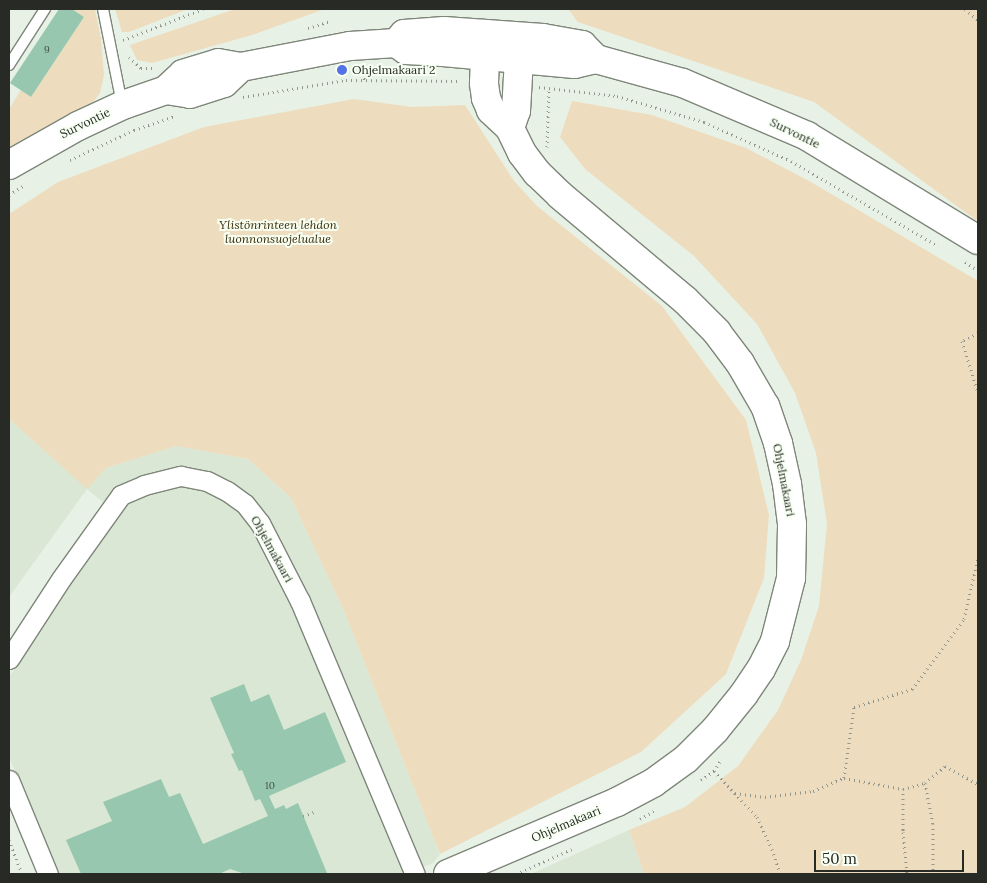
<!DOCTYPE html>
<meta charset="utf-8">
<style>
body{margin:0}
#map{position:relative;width:987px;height:883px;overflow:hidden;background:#e8f1e5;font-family:Lora,serif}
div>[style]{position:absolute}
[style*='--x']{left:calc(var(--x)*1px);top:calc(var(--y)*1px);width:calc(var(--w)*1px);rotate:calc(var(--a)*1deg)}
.built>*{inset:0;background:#dae7d4}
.green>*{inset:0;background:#edddbe}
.building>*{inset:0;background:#97c8af}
.path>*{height:3px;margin-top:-1.5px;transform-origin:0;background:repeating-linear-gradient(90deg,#90968d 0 1px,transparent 0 5px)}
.roads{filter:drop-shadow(1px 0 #7e867a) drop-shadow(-1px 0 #7e867a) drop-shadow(0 1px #7e867a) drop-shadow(0 -1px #7e867a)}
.lane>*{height:10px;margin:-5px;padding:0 5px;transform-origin:5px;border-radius:5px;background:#fff}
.street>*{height:19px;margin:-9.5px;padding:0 9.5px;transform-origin:9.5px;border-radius:9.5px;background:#fff}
.secondary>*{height:28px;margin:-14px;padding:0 14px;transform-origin:14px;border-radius:14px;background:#fff}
.dots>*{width:14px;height:14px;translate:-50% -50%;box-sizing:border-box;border:2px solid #f6fff2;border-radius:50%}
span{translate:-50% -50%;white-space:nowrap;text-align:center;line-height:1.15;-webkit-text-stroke:4px #f6fff2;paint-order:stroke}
.number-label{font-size:10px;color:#435248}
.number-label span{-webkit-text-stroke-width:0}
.poi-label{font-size:12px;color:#272a25}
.left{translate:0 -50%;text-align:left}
.street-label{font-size:12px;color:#272a25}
.park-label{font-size:12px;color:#3c2c08;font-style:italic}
.frame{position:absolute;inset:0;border:10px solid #272a25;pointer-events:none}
.scale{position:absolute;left:814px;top:850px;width:150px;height:22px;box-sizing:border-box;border:2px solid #272a25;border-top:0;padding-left:6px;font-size:15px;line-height:18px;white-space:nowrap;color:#272a25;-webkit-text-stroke:4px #f6fff2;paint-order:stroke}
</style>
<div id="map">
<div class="built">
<i style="clip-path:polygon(9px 419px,87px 488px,106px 468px,176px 446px,248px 459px,291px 498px,344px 611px,440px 854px,433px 863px,406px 874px,59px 874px,9px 757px,9px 677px,117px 514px,87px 489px,9px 597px)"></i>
<i style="clip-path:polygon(629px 830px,644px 874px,531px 874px)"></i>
</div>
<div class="green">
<i style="clip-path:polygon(72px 9px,95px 9px,101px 39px,104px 75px,100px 93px,89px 108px,9px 156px,9px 109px,21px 90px,31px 97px,84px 17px)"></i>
<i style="clip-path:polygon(115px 9px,188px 9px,129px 32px,122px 32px)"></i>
<i style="clip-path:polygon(235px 9px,325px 9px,252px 35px,152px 63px,137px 60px,130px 45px)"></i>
<i style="clip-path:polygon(568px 9px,978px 9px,978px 218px,976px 220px,814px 102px,578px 22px)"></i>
<i style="clip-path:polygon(354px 99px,412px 107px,465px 105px,514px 181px,537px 206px,662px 306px,746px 420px,769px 515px,764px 578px,726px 674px,641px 752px,440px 854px,344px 611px,291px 498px,248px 459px,176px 446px,106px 468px,87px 489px,9px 419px,9px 214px,58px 182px,204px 127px)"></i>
<i style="clip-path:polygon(572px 101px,652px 115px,746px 148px,811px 182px,978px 281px,978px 874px,644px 874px,629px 830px,685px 807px,738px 766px,778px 710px,801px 660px,819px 606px,827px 524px,816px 453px,795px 393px,757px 324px,694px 256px,585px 169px,560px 137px)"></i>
</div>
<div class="building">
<i style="clip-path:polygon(59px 9px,72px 9px,84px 17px,31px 97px,10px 83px)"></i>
<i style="clip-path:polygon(244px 684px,251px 702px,269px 694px,284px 730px,325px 712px,346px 762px,269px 796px,275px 809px,284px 805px,286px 809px,298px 803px,327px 873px,245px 874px,230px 869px,219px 874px,81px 874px,66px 840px,112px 821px,103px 802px,161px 779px,169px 797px,180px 793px,203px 844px,268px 816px,260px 799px,255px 801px,242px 770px,239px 771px,231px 754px,234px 753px,210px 698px)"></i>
</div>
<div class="path">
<i style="--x:965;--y:9;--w:17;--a:40"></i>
<i style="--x:308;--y:28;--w:24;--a:-17"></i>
<i style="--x:123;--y:40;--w:86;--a:-21.2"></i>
<i style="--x:129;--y:57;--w:16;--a:43"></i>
<i style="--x:141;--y:68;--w:12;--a:0"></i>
<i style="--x:360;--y:69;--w:12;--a:66"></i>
<i style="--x:539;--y:87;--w:79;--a:6.6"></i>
<i style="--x:617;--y:96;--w:91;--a:16.6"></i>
<i style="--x:704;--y:122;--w:95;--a:24.1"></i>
<i style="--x:791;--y:161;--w:170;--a:30"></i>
<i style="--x:243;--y:97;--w:104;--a:-9.4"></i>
<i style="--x:346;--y:80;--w:115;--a:0.5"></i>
<i style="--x:547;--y:147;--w:59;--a:-88.1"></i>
<i style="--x:70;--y:160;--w:71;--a:-25.1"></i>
<i style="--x:134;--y:130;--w:43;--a:-18.9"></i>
<i style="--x:9;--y:195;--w:17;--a:-33"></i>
<i style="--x:965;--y:262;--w:15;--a:32"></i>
<i style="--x:978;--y:333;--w:18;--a:153"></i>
<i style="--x:962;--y:341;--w:54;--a:72.9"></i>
<i style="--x:714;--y:771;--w:63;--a:46.9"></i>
<i style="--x:757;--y:817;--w:35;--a:65"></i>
<i style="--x:772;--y:849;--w:26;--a:72"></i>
<i style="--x:844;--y:778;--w:72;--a:-82"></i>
<i style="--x:854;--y:707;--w:61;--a:-17.2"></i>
<i style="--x:912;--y:689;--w:87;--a:-53.4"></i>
<i style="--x:964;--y:619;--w:63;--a:-77.1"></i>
<i style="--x:701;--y:780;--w:16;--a:-35"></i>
<i style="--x:714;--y:771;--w:15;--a:-58"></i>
<i style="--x:925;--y:783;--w:42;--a:79"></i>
<i style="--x:933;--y:824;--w:50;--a:90"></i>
<i style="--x:903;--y:789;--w:43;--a:90"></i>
<i style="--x:903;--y:832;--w:42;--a:84.6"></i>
<i style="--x:735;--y:793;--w:30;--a:8"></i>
<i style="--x:765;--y:797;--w:48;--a:-7.1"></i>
<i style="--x:813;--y:791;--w:34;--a:-23"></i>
<i style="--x:844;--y:778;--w:60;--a:10.6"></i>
<i style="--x:903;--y:789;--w:23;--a:-15"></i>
<i style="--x:925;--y:783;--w:26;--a:-40"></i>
<i style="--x:945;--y:766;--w:38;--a:29"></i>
<i style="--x:303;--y:816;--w:12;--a:-20"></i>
<i style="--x:640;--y:819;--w:16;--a:-30"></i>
<i style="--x:9;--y:840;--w:36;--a:69"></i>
<i style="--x:516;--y:874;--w:61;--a:-24.1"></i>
</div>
<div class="roads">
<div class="lane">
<i style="--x:103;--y:9;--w:97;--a:78.7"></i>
<i style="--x:9;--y:65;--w:67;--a:-57.3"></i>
</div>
<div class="street">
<i style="--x:9;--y:659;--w:95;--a:-57"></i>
<i style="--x:61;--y:579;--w:103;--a:-54.5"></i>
<i style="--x:121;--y:495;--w:25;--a:-23"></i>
<i style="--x:144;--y:485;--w:38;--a:-14"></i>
<i style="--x:181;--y:476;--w:26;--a:11"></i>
<i style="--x:207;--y:481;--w:22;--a:27"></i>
<i style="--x:227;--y:491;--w:22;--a:36"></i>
<i style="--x:245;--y:504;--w:24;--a:52"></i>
<i style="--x:260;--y:523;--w:88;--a:62.9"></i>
<i style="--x:300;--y:601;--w:296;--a:67.2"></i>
<i style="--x:9;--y:780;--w:102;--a:67.5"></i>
</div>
<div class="secondary">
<i style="--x:396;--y:43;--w:12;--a:-48"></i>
<i style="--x:404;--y:34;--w:40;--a:-4.3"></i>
<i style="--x:444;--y:31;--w:99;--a:4"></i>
<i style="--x:543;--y:38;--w:40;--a:10"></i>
<i style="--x:582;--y:45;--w:20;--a:45"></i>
<i style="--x:596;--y:59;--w:90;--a:15.4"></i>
<i style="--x:683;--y:83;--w:135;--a:23.1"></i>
<i style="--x:807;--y:136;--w:200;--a:31.3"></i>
<i style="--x:166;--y:90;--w:24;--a:9"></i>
<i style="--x:190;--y:94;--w:36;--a:-18"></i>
<i style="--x:224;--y:83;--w:23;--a:-43"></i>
<i style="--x:510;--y:128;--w:18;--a:-71"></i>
<i style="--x:516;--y:111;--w:70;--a:-86.7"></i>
<i style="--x:9;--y:165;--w:79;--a:-29.5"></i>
<i style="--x:78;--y:126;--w:50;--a:-25"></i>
<i style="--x:123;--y:105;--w:46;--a:-19.2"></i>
<i style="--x:166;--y:90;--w:23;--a:-43"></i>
<i style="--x:183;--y:74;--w:37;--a:-17"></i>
<i style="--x:218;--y:63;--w:23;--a:10"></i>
<i style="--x:241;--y:67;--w:111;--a:-10.9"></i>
<i style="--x:350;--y:46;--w:46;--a:-3.7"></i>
<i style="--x:396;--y:43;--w:12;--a:35"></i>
<i style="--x:406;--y:50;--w:37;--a:3"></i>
<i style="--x:443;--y:52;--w:132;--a:5.2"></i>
<i style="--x:574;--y:64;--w:23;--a:-13"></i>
<i style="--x:448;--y:874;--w:184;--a:-23.1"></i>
<i style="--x:617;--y:802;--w:41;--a:-27.8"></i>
<i style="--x:653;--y:783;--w:41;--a:-36"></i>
<i style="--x:686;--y:759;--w:41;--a:-45"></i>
<i style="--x:715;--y:730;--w:46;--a:-51.1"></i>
<i style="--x:744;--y:694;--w:30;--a:-56"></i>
<i style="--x:761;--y:669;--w:31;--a:-63"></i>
<i style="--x:775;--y:641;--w:65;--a:-75.7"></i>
<i style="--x:791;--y:578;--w:54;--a:-88.9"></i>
<i style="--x:792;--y:524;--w:40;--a:-97.1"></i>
<i style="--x:787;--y:484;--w:42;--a:-102.4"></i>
<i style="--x:778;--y:443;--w:39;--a:-109"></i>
<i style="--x:765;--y:406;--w:50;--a:-120.2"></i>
<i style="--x:740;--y:363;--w:39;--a:-127"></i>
<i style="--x:717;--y:332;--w:45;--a:-135"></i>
<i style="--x:685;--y:300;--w:163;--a:-140"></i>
<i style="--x:560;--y:195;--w:32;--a:-136"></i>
<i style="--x:537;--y:173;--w:25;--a:-127"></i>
<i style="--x:522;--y:153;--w:28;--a:-116"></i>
<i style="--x:510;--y:128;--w:26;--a:-137"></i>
<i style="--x:491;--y:110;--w:13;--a:-113"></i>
<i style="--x:486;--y:98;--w:15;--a:-98"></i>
<i style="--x:484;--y:83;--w:49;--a:-87.7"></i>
</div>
</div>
<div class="dots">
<i style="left:342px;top:70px;background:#5372e7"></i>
</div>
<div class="number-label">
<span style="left:47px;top:50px">9</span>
<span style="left:270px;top:786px">10</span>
</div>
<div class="poi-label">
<span class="left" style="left:352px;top:70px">Ohjelmakaari 2</span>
</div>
<div class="street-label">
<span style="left:85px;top:123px;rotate:-26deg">Survontie</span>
<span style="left:795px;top:133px;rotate:26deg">Survontie</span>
<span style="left:784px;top:480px;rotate:79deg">Ohjelmakaari</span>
<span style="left:272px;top:549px;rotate:61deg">Ohjelmakaari</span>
<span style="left:566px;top:824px;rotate:-23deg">Ohjelmakaari</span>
</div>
<div class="park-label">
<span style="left:278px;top:232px">Ylistönrinteen lehdon<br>luonnonsuojelualue</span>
</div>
<div class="frame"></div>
<div class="scale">50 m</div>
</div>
